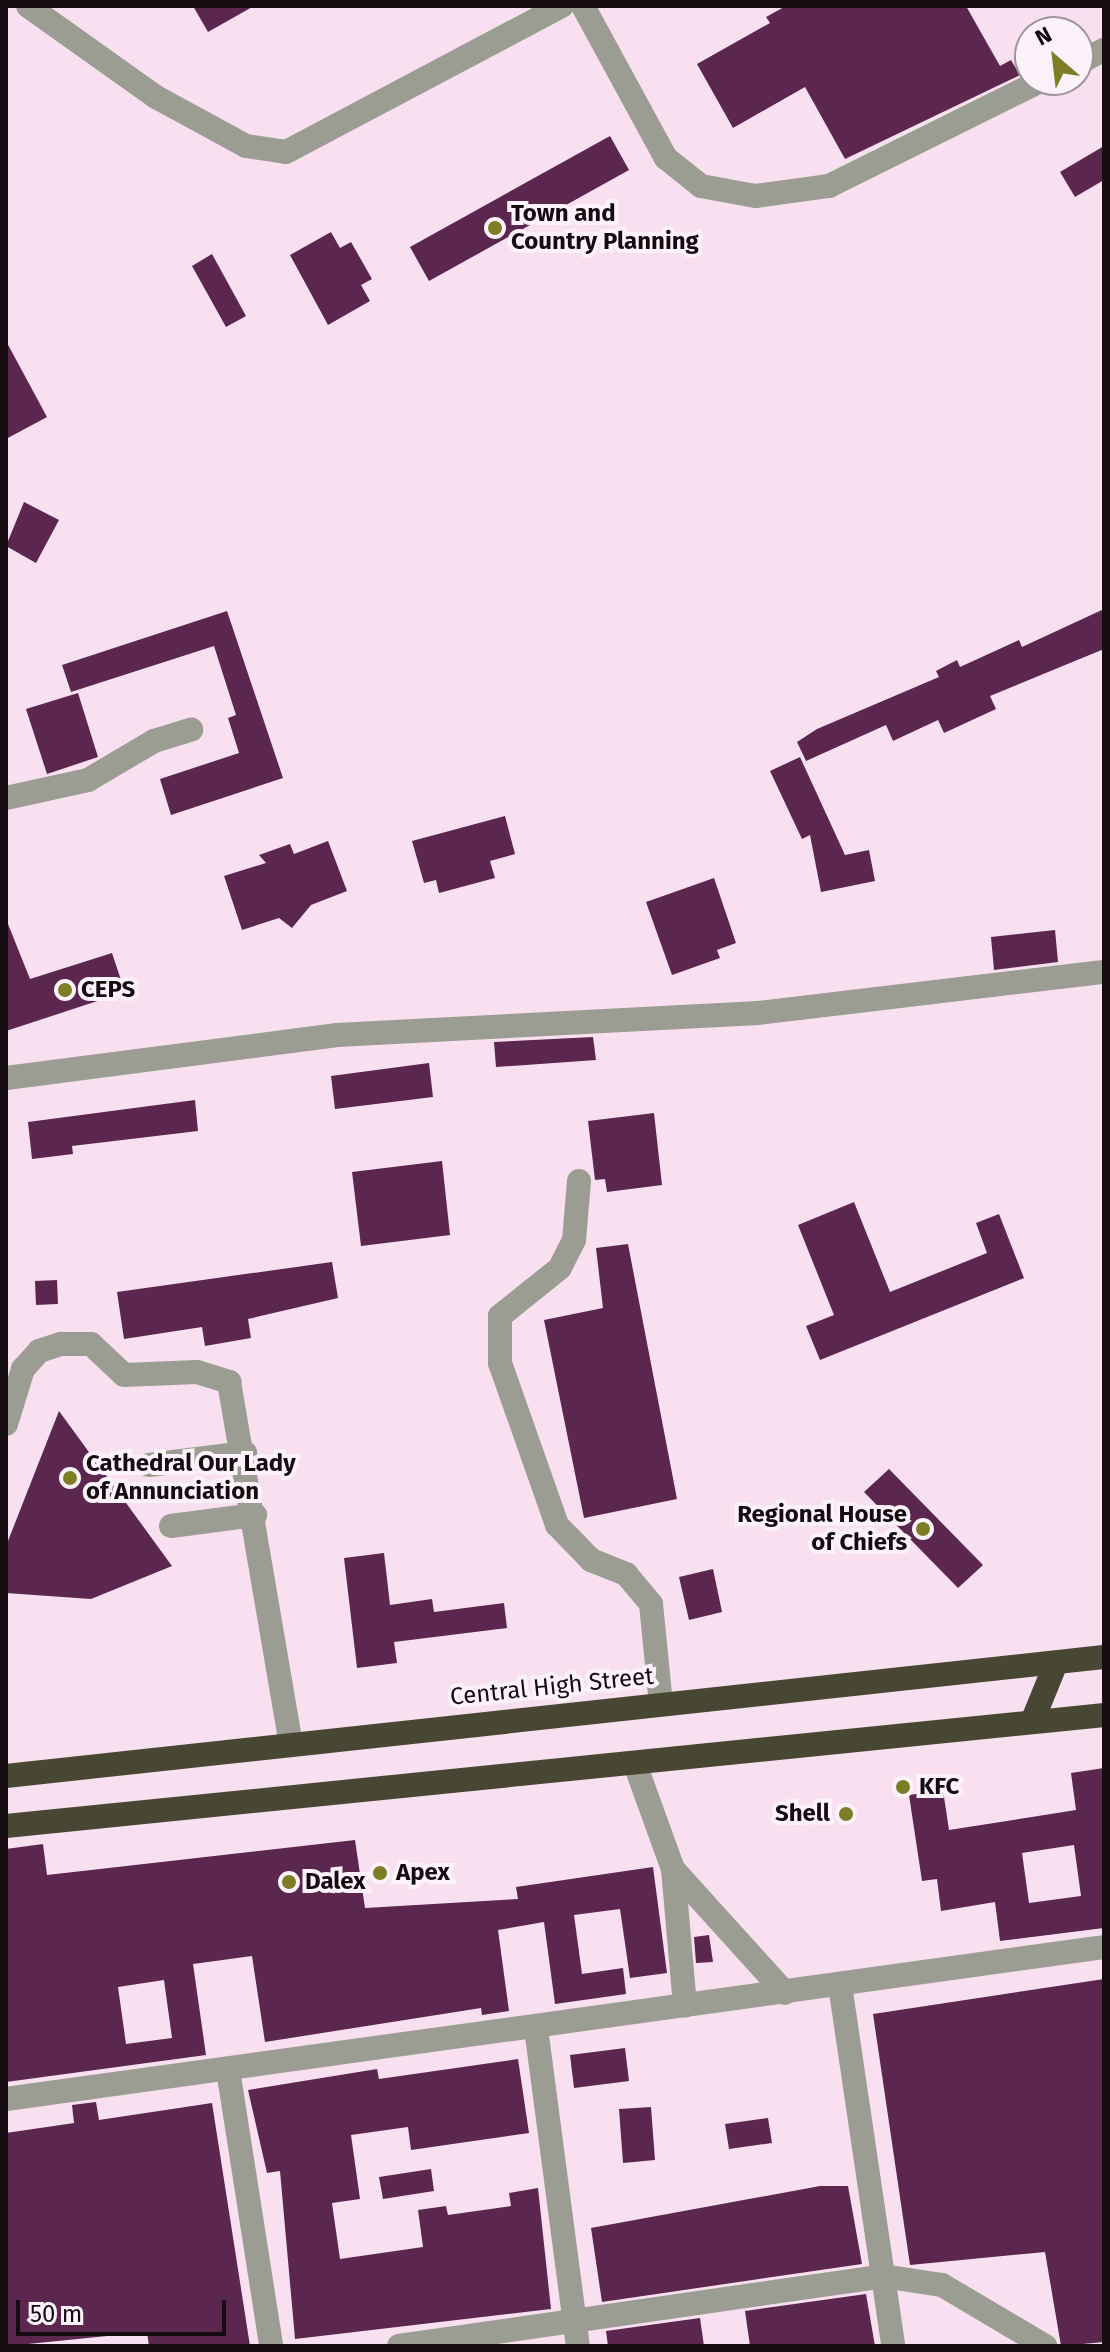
<!DOCTYPE html>
<style>
body{margin:0}
#map{position:relative;width:1110px;height:2352px;overflow:hidden;background:#f8e0f0;font-family:"Fira Sans",sans-serif}
div>[style]{position:absolute}
[style*='--x']{left:calc(var(--x)*1px);top:calc(var(--y)*1px);width:calc(var(--w)*1px);rotate:calc(var(--a)*1deg)}
.building>*{inset:0;background:#5c274e}
.minor>*{height:24px;margin:-12px;padding:0 12px;transform-origin:12px;border-radius:12px;background:#9b9c92}
.highway>*{height:24px;margin:-12px;padding:0 12px;transform-origin:12px;border-radius:12px;background:#474733}
.dots>*{width:22px;height:22px;translate:-50% -50%;box-sizing:border-box;border:4px solid #fcf2f9;border-radius:50%}
span{translate:-50% -50%;white-space:nowrap;text-align:center;line-height:1.15;-webkit-text-stroke:8px #fcf2f9;paint-order:stroke}
.poi-label{font-size:24px;color:#140c11;font-weight:700}
.left{translate:0 -50%;text-align:left}
.right{translate:-100% -50%;text-align:right}
.street-label{font-size:24px;color:#140c11}
.frame{position:absolute;inset:0;border:8px solid #140c11;pointer-events:none}
.north{position:absolute;left:1014px;top:16px;width:80px;height:80px;box-sizing:border-box;background:#fcf2f9;border:2px solid #9f969c;border-radius:50%;rotate:332deg;font-size:22px;font-weight:700;line-height:32px;text-align:center;color:#140c11}
.north::after{content:'';display:block;margin:auto;width:28px;height:36px;background:#7d7d26;clip-path:polygon(50% 0,100% 100%,50% 72%,0 100%)}
.scale{position:absolute;left:16px;top:2300px;width:210px;height:36px;box-sizing:border-box;border:4px solid #140c11;border-top:0;padding-left:10px;font-size:24px;line-height:28px;white-space:nowrap;color:#140c11;-webkit-text-stroke:6px #fcf2f9;paint-order:stroke}
</style>
<div id="map">
<div class="building">
<i style="clip-path:polygon(193px 6px,254px 6px,208px 32px)"></i>
<i style="clip-path:polygon(786px 6px,966px 6px,1000px 66px,1011px 60px,1020px 75px,845px 159px,805px 87px,733px 128px,697px 64px,770px 23px,766px 17px)"></i>
<i style="clip-path:polygon(610px 136px,629px 170px,429px 281px,410px 247px)"></i>
<i style="clip-path:polygon(1104px 146px,1104px 180px,1075px 197px,1060px 172px)"></i>
<i style="clip-path:polygon(331px 232px,340px 248px,351px 242px,372px 279px,361px 285px,370px 301px,328px 325px,290px 255px)"></i>
<i style="clip-path:polygon(212px 254px,246px 316px,226px 327px,192px 266px)"></i>
<i style="clip-path:polygon(6px 341px,47px 417px,6px 439px)"></i>
<i style="clip-path:polygon(24px 502px,59px 520px,36px 563px,6px 546px)"></i>
<i style="clip-path:polygon(1104px 609px,1104px 649px,990px 696px,996px 709px,944px 733px,938px 720px,893px 741px,886px 725px,806px 761px,797px 742px,817px 729px,939px 677px,936px 671px,957px 660px,960px 667px,1019px 640px,1022px 647px)"></i>
<i style="clip-path:polygon(227px 611px,283px 778px,171px 815px,160px 779px,239px 753px,228px 718px,236px 715px,214px 646px,71px 692px,62px 665px)"></i>
<i style="clip-path:polygon(78px 693px,98px 757px,47px 774px,26px 709px)"></i>
<i style="clip-path:polygon(800px 757px,845px 855px,869px 850px,875px 881px,821px 892px,810px 835px,802px 839px,770px 771px)"></i>
<i style="clip-path:polygon(505px 816px,515px 854px,490px 861px,495px 878px,439px 893px,436px 880px,424px 883px,412px 841px)"></i>
<i style="clip-path:polygon(328px 841px,347px 891px,311px 905px,292px 928px,279px 918px,242px 930px,224px 876px,266px 863px,259px 855px,290px 844px,294px 854px)"></i>
<i style="clip-path:polygon(714px 878px,736px 943px,717px 950px,720px 958px,672px 975px,646px 902px)"></i>
<i style="clip-path:polygon(6px 919px,30px 979px,112px 953px,125px 992px,6px 1031px)"></i>
<i style="clip-path:polygon(1055px 930px,1058px 962px,994px 970px,991px 937px)"></i>
<i style="clip-path:polygon(593px 1037px,596px 1060px,496px 1067px,494px 1042px)"></i>
<i style="clip-path:polygon(429px 1063px,433px 1097px,335px 1109px,331px 1076px)"></i>
<i style="clip-path:polygon(195px 1100px,198px 1131px,72px 1146px,73px 1154px,32px 1159px,28px 1122px)"></i>
<i style="clip-path:polygon(654px 1113px,662px 1185px,607px 1192px,605px 1179px,595px 1180px,588px 1121px)"></i>
<i style="clip-path:polygon(442px 1161px,450px 1235px,361px 1246px,352px 1172px)"></i>
<i style="clip-path:polygon(854px 1202px,890px 1292px,987px 1253px,976px 1223px,999px 1214px,1024px 1278px,820px 1360px,806px 1326px,834px 1315px,798px 1225px)"></i>
<i style="clip-path:polygon(628px 1244px,677px 1499px,584px 1518px,544px 1320px,603px 1308px,596px 1248px)"></i>
<i style="clip-path:polygon(332px 1262px,338px 1298px,248px 1319px,251px 1338px,205px 1346px,202px 1327px,124px 1339px,117px 1292px)"></i>
<i style="clip-path:polygon(57px 1280px,58px 1304px,36px 1305px,35px 1281px)"></i>
<i style="clip-path:polygon(59px 1411px,172px 1566px,91px 1599px,6px 1593px,6px 1546px)"></i>
<i style="clip-path:polygon(889px 1469px,983px 1565px,958px 1588px,864px 1492px)"></i>
<i style="clip-path:polygon(384px 1553px,390px 1605px,432px 1599px,434px 1612px,504px 1603px,507px 1628px,394px 1642px,397px 1663px,357px 1668px,344px 1558px)"></i>
<i style="clip-path:polygon(713px 1569px,722px 1612px,689px 1620px,679px 1577px)"></i>
<i style="clip-path:polygon(evenodd,1104px 1768px,1104px 1928px,1000px 1941px,995px 1902px,941px 1911px,937px 1879px,922px 1881px,909px 1795px,943px 1790px,949px 1830px,1076px 1810px,1071px 1773px,1104px 1768px,1074px 1845px,1081px 1896px,1029px 1903px,1022px 1853px,1074px 1845px)"></i>
<i style="clip-path:polygon(evenodd,355px 1840px,365px 1908px,518px 1899px,516px 1887px,653px 1867px,667px 1973px,630px 1978px,620px 1909px,574px 1915px,582px 1974px,623px 1968px,626px 1994px,555px 2004px,544px 1922px,498px 1930px,509px 2011px,482px 2015px,481px 2008px,265px 2042px,252px 1956px,193px 1964px,206px 2055px,6px 2082px,6px 1849px,43px 1844px,47px 1875px,355px 1840px,164px 1980px,172px 2038px,126px 2044px,118px 1987px,164px 1980px)"></i>
<i style="clip-path:polygon(709px 1935px,713px 1962px,696px 1963px,694px 1937px)"></i>
<i style="clip-path:polygon(1104px 1979px,1104px 2342px,1061px 2346px,1045px 2252px,910px 2265px,873px 2014px)"></i>
<i style="clip-path:polygon(625px 2048px,629px 2081px,574px 2088px,570px 2055px)"></i>
<i style="clip-path:polygon(518px 2059px,529px 2133px,411px 2150px,408px 2127px,351px 2135px,360px 2199px,332px 2203px,340px 2259px,423px 2247px,418px 2210px,446px 2206px,448px 2215px,511px 2206px,509px 2193px,538px 2188px,551px 2309px,295px 2339px,280px 2171px,267px 2173px,248px 2090px,377px 2069px,379px 2079px)"></i>
<i style="clip-path:polygon(96px 2102px,99px 2120px,212px 2103px,250px 2346px,149px 2346px,147px 2332px,8px 2346px,6px 2133px,74px 2123px,72px 2105px)"></i>
<i style="clip-path:polygon(651px 2107px,655px 2160px,623px 2163px,619px 2109px)"></i>
<i style="clip-path:polygon(768px 2118px,772px 2143px,729px 2149px,725px 2124px)"></i>
<i style="clip-path:polygon(431px 2169px,434px 2191px,383px 2199px,379px 2177px)"></i>
<i style="clip-path:polygon(820px 2186px,848px 2186px,862px 2264px,602px 2302px,591px 2228px)"></i>
<i style="clip-path:polygon(866px 2294px,875px 2346px,750px 2346px,745px 2311px)"></i>
<i style="clip-path:polygon(700px 2318px,704px 2346px,608px 2346px,606px 2331px)"></i>
</div>
<div class="minor">
<i style="--x:28;--y:6;--w:157;--a:35.4"></i>
<i style="--x:156;--y:97;--w:102;--a:28.6"></i>
<i style="--x:246;--y:146;--w:40;--a:8.5"></i>
<i style="--x:286;--y:152;--w:312;--a:-27.9"></i>
<i style="--x:583;--y:6;--w:173;--a:61.4"></i>
<i style="--x:666;--y:158;--w:45;--a:38.7"></i>
<i style="--x:701;--y:186;--w:55;--a:10.5"></i>
<i style="--x:755;--y:196;--w:75;--a:-7.7"></i>
<i style="--x:829;--y:186;--w:239;--a:-26.4"></i>
<i style="--x:1078;--y:63;--w:29;--a:-27"></i>
<i style="--x:6;--y:798;--w:84;--a:-12.4"></i>
<i style="--x:88;--y:780;--w:77;--a:-30.6"></i>
<i style="--x:154;--y:741;--w:39;--a:-17"></i>
<i style="--x:6;--y:1078;--w:334;--a:-7.4"></i>
<i style="--x:337;--y:1035;--w:422;--a:-3"></i>
<i style="--x:758;--y:1013;--w:348;--a:-6.8"></i>
<i style="--x:579;--y:1181;--w:59;--a:94.8"></i>
<i style="--x:574;--y:1240;--w:31;--a:117"></i>
<i style="--x:560;--y:1268;--w:77;--a:141.3"></i>
<i style="--x:500;--y:1316;--w:47;--a:90"></i>
<i style="--x:500;--y:1363;--w:172;--a:70.6"></i>
<i style="--x:557;--y:1525;--w:49;--a:45.8"></i>
<i style="--x:591;--y:1560;--w:38;--a:22"></i>
<i style="--x:626;--y:1574;--w:39;--a:50"></i>
<i style="--x:651;--y:1604;--w:100;--a:84.3"></i>
<i style="--x:6;--y:1424;--w:58;--a:-72.8"></i>
<i style="--x:23;--y:1369;--w:24;--a:-48"></i>
<i style="--x:39;--y:1351;--w:23;--a:-18"></i>
<i style="--x:61;--y:1344;--w:30;--a:0"></i>
<i style="--x:91;--y:1344;--w:45;--a:43.2"></i>
<i style="--x:124;--y:1375;--w:73;--a:-2.4"></i>
<i style="--x:197;--y:1372;--w:34;--a:17"></i>
<i style="--x:229;--y:1382;--w:366;--a:80.3"></i>
<i style="--x:149;--y:1465;--w:97;--a:-7.1"></i>
<i style="--x:171;--y:1526;--w:85;--a:-7.5"></i>
<i style="--x:635;--y:1764;--w:112;--a:70.1"></i>
<i style="--x:673;--y:1869;--w:137;--a:85"></i>
<i style="--x:673;--y:1869;--w:167;--a:47.9"></i>
<i style="--x:840;--y:1985;--w:365;--a:81.6"></i>
<i style="--x:536;--y:2028;--w:321;--a:82.5"></i>
<i style="--x:228;--y:2070;--w:279;--a:81.1"></i>
<i style="--x:6;--y:2099;--w:1108;--a:-7.88"></i>
<i style="--x:399;--y:2346;--w:489;--a:-8.2"></i>
<i style="--x:883;--y:2276;--w:60;--a:8.7"></i>
<i style="--x:942;--y:2285;--w:120;--a:30.6"></i>
</div>
<div class="highway">
<i style="--x:1032;--y:1722;--w:64;--a:-67.9"></i>
<i style="--x:6;--y:1776;--w:1104;--a:-6.19"></i>
<i style="--x:6;--y:1826;--w:1104;--a:-5.77"></i>
</div>
<div class="dots">
<i style="left:495px;top:228px;background:#7d7d26"></i>
<i style="left:65px;top:990px;background:#7d7d26"></i>
<i style="left:70px;top:1478px;background:#7d7d26"></i>
<i style="left:923px;top:1529px;background:#7d7d26"></i>
<i style="left:903px;top:1787px;background:#7d7d26"></i>
<i style="left:846px;top:1814px;background:#7d7d26"></i>
<i style="left:380px;top:1873px;background:#7d7d26"></i>
<i style="left:289px;top:1882px;background:#7d7d26"></i>
</div>
<div class="poi-label">
<span class="left" style="left:511px;top:228px">Town and<br>Country Planning</span>
<span class="left" style="left:81px;top:990px">CEPS</span>
<span class="left" style="left:86px;top:1478px">Cathedral Our Lady<br>of Annunciation</span>
<span class="right" style="left:907px;top:1529px">Regional House<br>of Chiefs</span>
<span class="left" style="left:919px;top:1787px">KFC</span>
<span class="right" style="left:830px;top:1814px">Shell</span>
<span class="left" style="left:396px;top:1873px">Apex</span>
<span class="left" style="left:305px;top:1882px">Dalex</span>
</div>
<div class="street-label">
<span style="left:552px;top:1687px;rotate:-6deg">Central High Street</span>
</div>
<div class="frame"></div>
<div class="north">N</div>
<div class="scale">50 m</div>
</div>
